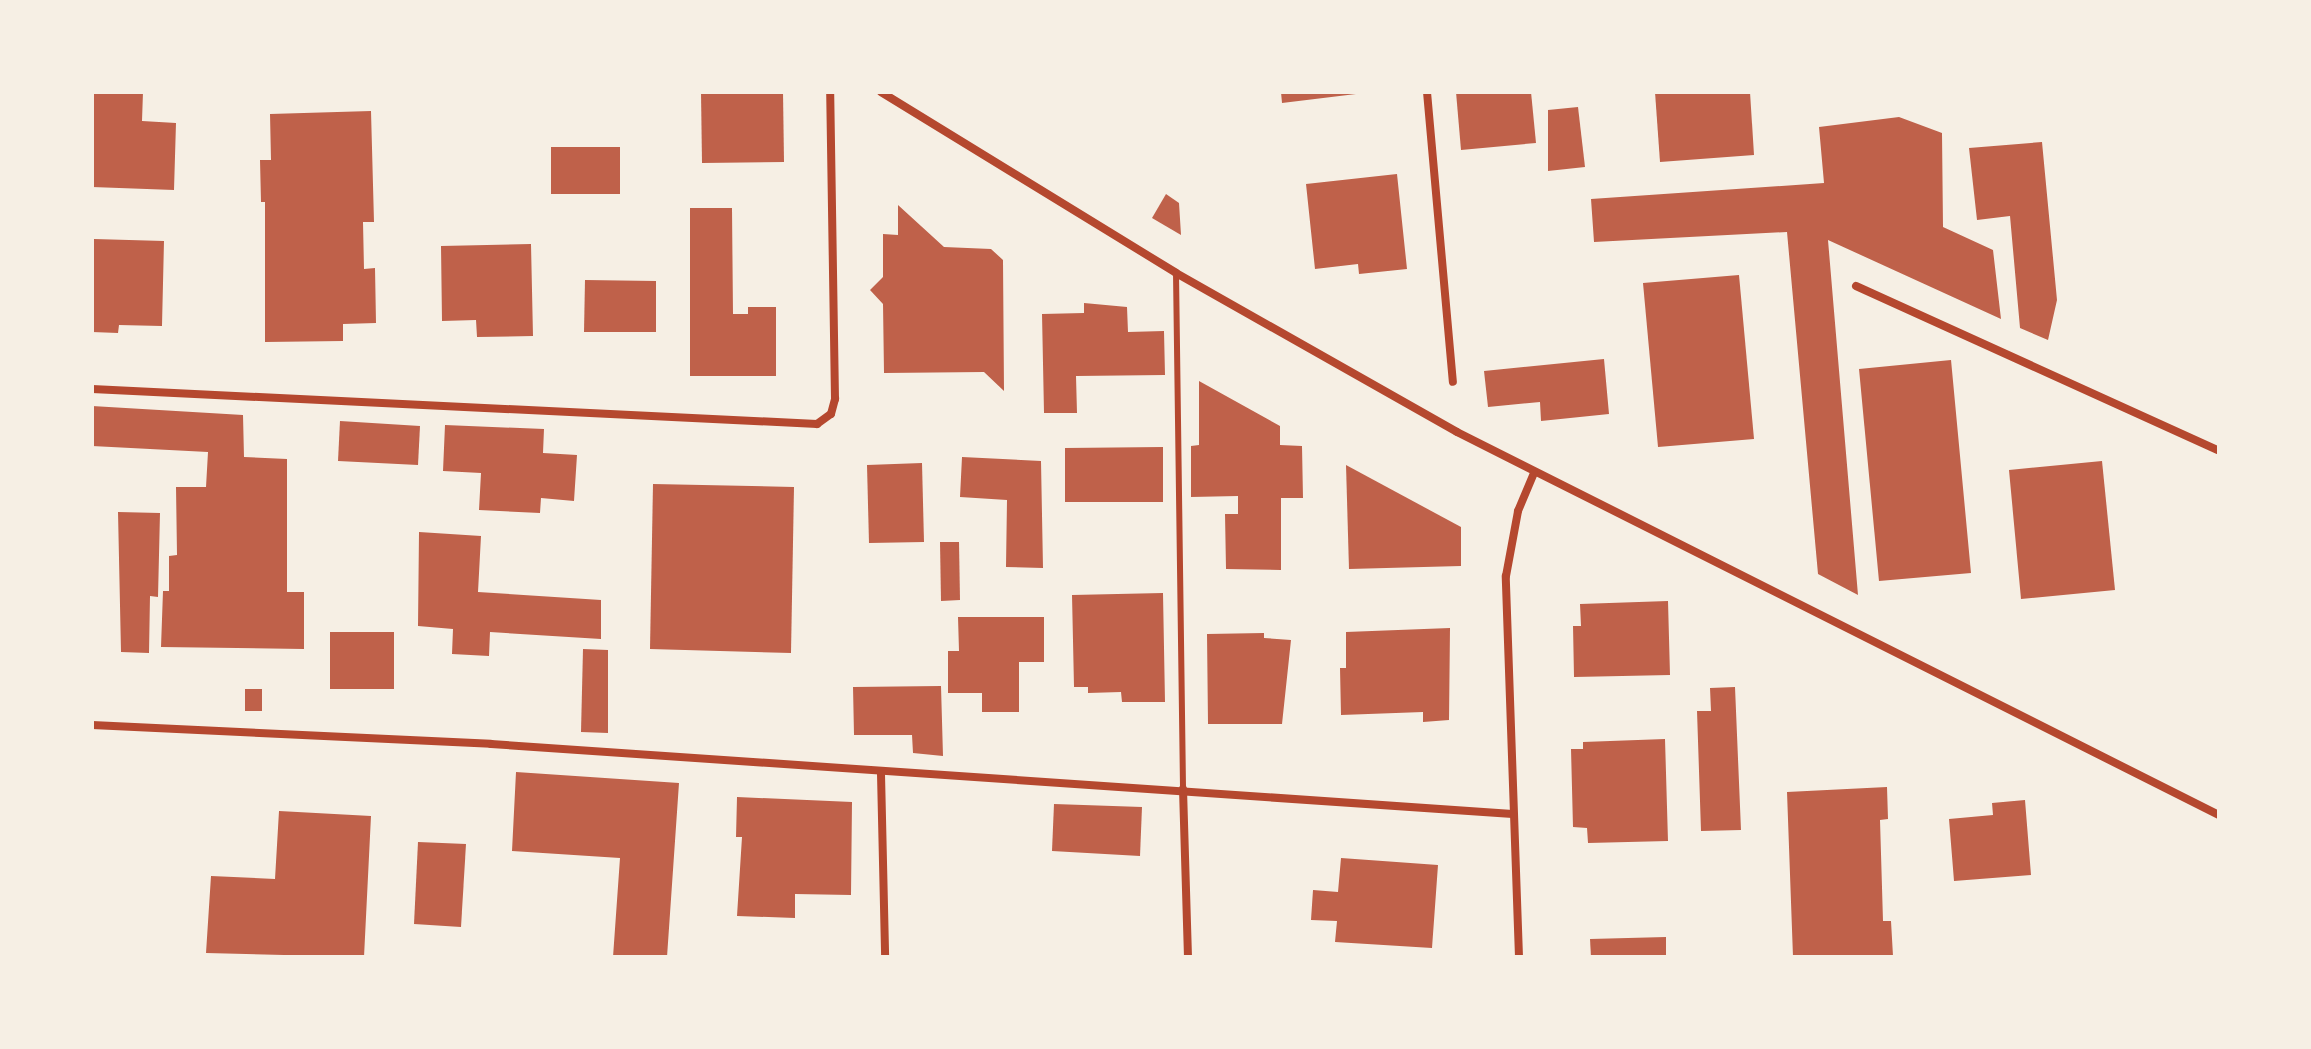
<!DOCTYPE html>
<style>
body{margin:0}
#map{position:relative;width:2311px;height:1049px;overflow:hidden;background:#f6efe4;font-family:"Roboto Serif",serif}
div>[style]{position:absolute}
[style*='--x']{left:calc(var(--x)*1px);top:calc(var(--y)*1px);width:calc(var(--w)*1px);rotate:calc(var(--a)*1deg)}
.building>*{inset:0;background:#bf614a}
.service>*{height:6px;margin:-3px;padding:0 3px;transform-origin:3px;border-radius:3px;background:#b5482f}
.minor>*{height:8px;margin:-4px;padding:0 4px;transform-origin:4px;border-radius:4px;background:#b5482f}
span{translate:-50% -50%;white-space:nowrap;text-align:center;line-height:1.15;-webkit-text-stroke:7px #f6efe4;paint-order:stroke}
.frame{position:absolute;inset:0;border:94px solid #f6efe4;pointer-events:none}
</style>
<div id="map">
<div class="building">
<i style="clip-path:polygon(92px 92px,143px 92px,142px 121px,176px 123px,174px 190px,92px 187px)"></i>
<i style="clip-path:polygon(701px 92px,783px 92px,784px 162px,702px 163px)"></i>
<i style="clip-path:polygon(1281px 92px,1356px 92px,1356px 94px,1282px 103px)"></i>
<i style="clip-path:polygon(1456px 92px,1531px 92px,1536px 143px,1461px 150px)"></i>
<i style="clip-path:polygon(1655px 92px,1750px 92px,1754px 155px,1660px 162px)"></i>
<i style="clip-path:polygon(1578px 107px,1585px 167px,1548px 171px,1548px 110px)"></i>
<i style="clip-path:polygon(371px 111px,374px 222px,363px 222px,364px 269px,375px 268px,376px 323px,343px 324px,343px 341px,265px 342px,265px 202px,261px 202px,260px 160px,271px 160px,270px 114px)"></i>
<i style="clip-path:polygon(1899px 117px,1942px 133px,1943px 227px,1993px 250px,2001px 319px,1828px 240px,1858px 595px,1818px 574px,1787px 232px,1594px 242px,1591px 199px,1824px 183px,1819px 127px)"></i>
<i style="clip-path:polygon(2042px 142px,2057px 300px,2048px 340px,2020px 328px,2010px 216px,1977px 220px,1969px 148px)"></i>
<i style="clip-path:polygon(551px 147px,620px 147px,620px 194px,551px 194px)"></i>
<i style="clip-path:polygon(1397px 174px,1407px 269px,1359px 274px,1358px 264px,1315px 269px,1306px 184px)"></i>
<i style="clip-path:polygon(1166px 194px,1179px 203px,1181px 235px,1152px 218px)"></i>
<i style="clip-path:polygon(898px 205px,944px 247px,991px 249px,1003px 260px,1004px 391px,984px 372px,884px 373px,883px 304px,870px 290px,883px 277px,883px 234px,898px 235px)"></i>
<i style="clip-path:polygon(690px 208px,732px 208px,733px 314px,748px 314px,748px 307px,776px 307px,776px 376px,690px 376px)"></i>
<i style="clip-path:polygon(94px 239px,164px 241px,162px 326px,119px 325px,118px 333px,92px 332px)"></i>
<i style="clip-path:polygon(531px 244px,533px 336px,477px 337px,476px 320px,442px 321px,441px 246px)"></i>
<i style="clip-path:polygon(1739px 275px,1754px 439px,1658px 447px,1643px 283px)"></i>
<i style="clip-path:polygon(585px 280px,656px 281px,656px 332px,584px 332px)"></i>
<i style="clip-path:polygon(1084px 303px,1127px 307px,1128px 332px,1164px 331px,1165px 375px,1076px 376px,1077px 413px,1044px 413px,1042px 314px,1084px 313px)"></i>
<i style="clip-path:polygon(1604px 359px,1609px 414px,1541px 421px,1540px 402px,1488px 407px,1484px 371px)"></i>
<i style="clip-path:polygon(1951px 360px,1971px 573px,1879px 581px,1859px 369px)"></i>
<i style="clip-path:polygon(1199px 381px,1280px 426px,1280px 445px,1302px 446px,1303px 498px,1281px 498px,1281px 570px,1226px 569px,1225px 514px,1238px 514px,1238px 496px,1191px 497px,1191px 446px,1199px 445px)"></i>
<i style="clip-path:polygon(92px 406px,243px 415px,244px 457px,287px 459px,287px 592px,304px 592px,304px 649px,161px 647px,163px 591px,169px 591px,169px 556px,177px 555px,176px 487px,206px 487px,208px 452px,92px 446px)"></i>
<i style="clip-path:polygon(340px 421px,420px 426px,418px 465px,338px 461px)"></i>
<i style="clip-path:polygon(445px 425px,544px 429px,543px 453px,577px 455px,574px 501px,541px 498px,540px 513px,479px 510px,481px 473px,443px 471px)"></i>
<i style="clip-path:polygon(1163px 447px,1163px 502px,1065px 502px,1065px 448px)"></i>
<i style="clip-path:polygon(962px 457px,1041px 461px,1043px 568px,1006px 567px,1007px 500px,960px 497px)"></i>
<i style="clip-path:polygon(2102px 461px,2115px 590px,2021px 599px,2009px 470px)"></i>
<i style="clip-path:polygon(922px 463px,924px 542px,869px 543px,867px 465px)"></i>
<i style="clip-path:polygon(1346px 465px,1461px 527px,1461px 566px,1349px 569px)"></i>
<i style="clip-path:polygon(653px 484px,794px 487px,791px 653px,650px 649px)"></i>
<i style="clip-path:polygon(118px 512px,160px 513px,158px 597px,150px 596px,149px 653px,121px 652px)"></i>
<i style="clip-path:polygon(419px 532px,481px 536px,478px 592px,601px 600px,601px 639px,490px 632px,489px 656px,452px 654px,453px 629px,418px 626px)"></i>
<i style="clip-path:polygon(940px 542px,959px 542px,960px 600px,941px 601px)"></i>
<i style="clip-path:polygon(1163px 593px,1165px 702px,1122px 702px,1121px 692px,1088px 693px,1088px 687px,1074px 687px,1072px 595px)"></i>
<i style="clip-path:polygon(1668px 601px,1670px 675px,1574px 677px,1573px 626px,1581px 626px,1580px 604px)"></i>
<i style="clip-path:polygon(958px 617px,1044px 617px,1044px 662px,1019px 662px,1019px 712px,982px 712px,982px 693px,948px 693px,948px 651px,959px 651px)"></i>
<i style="clip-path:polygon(1450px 628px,1449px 720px,1423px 722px,1423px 712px,1341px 715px,1340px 668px,1346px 668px,1346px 632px)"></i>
<i style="clip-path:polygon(330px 632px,394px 632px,394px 689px,330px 689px)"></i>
<i style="clip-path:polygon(1264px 633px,1264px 638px,1291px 640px,1282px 724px,1208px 724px,1207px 634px)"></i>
<i style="clip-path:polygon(583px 649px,608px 650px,608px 733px,581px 732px)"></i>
<i style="clip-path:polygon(941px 686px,943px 756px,913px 753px,912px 735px,854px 735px,853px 687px)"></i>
<i style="clip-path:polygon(1735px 687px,1741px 830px,1701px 831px,1697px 711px,1711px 711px,1710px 688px)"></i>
<i style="clip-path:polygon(245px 689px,262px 689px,262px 711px,245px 711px)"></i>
<i style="clip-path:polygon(1665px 739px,1668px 841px,1588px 843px,1587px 828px,1573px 827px,1571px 749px,1583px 749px,1583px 742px)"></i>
<i style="clip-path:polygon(516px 772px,679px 783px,667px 957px,613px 957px,620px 858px,512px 851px)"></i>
<i style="clip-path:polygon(1887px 787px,1888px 819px,1880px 820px,1883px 921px,1891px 921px,1893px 956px,1793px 957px,1787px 792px)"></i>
<i style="clip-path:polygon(737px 797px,852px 802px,851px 895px,795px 894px,795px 918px,737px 916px,742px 837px,736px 837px)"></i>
<i style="clip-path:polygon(2025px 800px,2031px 875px,1954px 881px,1949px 819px,1993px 815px,1992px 803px)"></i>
<i style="clip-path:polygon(1054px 804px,1142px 807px,1140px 856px,1052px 851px)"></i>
<i style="clip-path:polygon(279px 811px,371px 816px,364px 957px,206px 953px,211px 876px,275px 879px)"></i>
<i style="clip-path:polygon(418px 842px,466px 844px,461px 927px,414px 924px)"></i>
<i style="clip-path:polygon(1341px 858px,1438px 865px,1432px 948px,1335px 942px,1337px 921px,1311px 920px,1313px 890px,1338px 892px)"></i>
<i style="clip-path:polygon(1666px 937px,1666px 957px,1591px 957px,1590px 939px)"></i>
</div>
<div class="service">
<i style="--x:1176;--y:273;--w:516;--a:89.22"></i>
</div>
<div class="minor">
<i style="--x:881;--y:92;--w:346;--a:31.5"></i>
<i style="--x:1176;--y:273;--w:323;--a:29.5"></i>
<i style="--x:1457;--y:432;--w:853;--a:26.69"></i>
<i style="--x:1427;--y:92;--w:291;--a:84.9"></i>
<i style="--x:1856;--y:286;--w:399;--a:24.4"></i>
<i style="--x:92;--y:389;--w:726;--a:2.76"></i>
<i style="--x:817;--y:424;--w:17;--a:-36"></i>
<i style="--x:831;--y:414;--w:16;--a:-75"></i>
<i style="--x:835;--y:399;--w:307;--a:-90.9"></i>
<i style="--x:92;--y:725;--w:399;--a:2.7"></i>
<i style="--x:491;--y:744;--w:1024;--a:3.92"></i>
<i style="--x:881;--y:774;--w:183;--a:88.7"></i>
<i style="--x:1183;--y:789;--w:168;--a:88.3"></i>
<i style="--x:1519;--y:957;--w:381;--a:-92"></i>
<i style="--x:1506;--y:576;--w:66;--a:-79.5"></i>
<i style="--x:1518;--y:511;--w:41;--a:-67.2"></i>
</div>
<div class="frame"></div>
</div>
